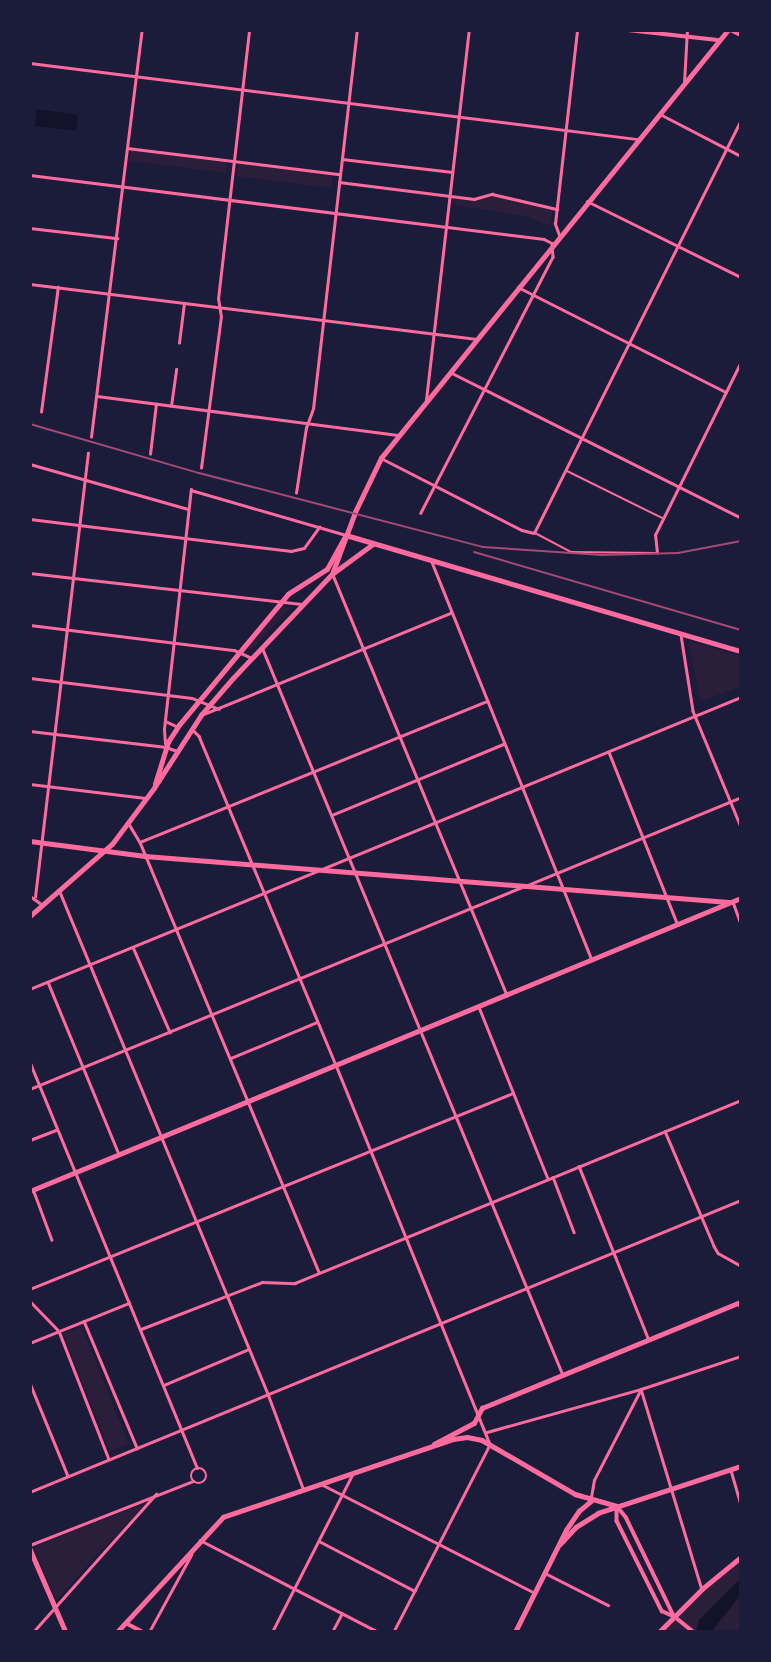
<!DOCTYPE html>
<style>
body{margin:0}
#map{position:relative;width:771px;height:1662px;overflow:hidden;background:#1b1b3a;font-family:"Exo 2",sans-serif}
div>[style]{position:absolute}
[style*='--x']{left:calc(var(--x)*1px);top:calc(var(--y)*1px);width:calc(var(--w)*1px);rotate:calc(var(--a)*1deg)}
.green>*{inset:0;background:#2a1e3b}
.water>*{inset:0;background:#12122b}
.service>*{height:2px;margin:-1px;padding:0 1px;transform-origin:1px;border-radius:1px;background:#ff6b9d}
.minor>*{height:2.5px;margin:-1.25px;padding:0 1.25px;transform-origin:1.25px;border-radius:1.25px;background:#ff6b9d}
.minor>.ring{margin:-1.25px;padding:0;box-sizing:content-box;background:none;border:2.5px solid #ff6b9d;border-radius:50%}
.tertiary>*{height:3.5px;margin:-1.75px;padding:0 1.75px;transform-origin:1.75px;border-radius:1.75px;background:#ff6b9d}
.secondary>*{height:4.5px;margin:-2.25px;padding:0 2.25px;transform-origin:2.25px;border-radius:2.25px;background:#ff6b9d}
.primary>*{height:4.5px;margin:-2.25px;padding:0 2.25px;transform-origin:2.25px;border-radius:2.25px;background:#ff6b9d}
.rail>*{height:2px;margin:-1px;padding:0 1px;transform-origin:1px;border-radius:1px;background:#a44b75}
span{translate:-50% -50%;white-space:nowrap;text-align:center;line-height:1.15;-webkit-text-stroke:5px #1b1b3a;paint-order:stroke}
.frame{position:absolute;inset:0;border:32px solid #1b1b3a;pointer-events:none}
</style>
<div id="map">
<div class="green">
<i style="clip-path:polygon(131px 149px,227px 161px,226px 173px,130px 161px)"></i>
<i style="clip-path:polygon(239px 162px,333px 174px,331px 188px,237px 176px)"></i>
<i style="clip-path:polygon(492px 194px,553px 208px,550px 226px,526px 216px,455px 205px,456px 196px,477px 200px)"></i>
<i style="clip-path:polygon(293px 606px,252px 649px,247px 649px,280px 607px)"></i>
<i style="clip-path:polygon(692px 642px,741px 656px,741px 687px,701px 701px,688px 644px)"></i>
<i style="clip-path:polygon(82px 1327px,129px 1444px,110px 1451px,63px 1334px)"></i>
<i style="clip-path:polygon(146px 1503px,56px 1600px,33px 1547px)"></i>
<i style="clip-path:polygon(741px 1557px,741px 1578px,699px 1620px,696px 1632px,659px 1632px)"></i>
<i style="clip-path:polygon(741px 1595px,741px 1632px,711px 1632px,716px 1623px)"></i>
</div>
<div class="water">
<i style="clip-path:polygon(37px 109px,78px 115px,76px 131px,35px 126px)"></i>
<i style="clip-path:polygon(741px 1578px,741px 1595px,728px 1611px,711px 1632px,696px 1632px,699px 1620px)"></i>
</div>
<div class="service">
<i style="--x:567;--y:471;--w:106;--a:26.3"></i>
<i style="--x:535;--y:533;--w:41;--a:27.8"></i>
<i style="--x:571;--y:552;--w:86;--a:0.7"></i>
</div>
<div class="minor">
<i style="--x:30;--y:35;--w:5;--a:-90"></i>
<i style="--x:30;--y:63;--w:612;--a:7.14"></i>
<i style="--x:684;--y:83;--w:53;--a:-86.8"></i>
<i style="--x:660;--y:114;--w:91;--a:27.4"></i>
<i style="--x:127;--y:148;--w:214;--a:7"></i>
<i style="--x:342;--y:159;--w:111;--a:6.7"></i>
<i style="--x:30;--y:175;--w:518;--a:7.1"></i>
<i style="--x:544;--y:239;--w:9;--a:27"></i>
<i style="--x:552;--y:243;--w:14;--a:86"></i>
<i style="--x:553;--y:257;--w:288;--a:117.3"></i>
<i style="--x:339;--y:182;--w:136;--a:7.2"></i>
<i style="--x:474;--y:199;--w:19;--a:-16"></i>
<i style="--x:492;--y:194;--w:67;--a:13"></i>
<i style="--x:587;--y:201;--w:172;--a:26.3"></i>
<i style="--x:30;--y:228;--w:88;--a:6.6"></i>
<i style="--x:559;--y:235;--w:12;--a:-110"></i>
<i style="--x:555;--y:224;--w:195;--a:-83.5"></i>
<i style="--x:30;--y:284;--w:450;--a:7"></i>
<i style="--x:518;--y:287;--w:233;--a:26.8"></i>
<i style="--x:179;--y:343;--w:40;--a:-82.9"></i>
<i style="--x:450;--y:372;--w:326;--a:26.6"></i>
<i style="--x:97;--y:396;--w:305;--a:7.4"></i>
<i style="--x:426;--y:400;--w:372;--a:-83.4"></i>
<i style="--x:171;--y:406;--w:37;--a:-82"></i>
<i style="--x:41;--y:412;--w:126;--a:-82.3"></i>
<i style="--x:91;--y:437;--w:410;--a:-82.9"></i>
<i style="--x:150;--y:454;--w:50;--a:-83.2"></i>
<i style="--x:381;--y:458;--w:158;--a:27.1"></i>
<i style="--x:522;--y:530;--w:12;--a:14"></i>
<i style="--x:534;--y:533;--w:462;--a:-63.4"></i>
<i style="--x:30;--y:464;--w:164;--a:15.9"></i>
<i style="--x:201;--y:468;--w:152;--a:-82.5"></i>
<i style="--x:221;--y:317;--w:18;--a:-99"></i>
<i style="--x:218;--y:299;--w:271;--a:-83.4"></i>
<i style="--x:296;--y:493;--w:66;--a:-81.3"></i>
<i style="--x:306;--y:428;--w:20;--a:-70"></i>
<i style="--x:313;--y:409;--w:382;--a:-83.4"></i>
<i style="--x:30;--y:519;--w:263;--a:7"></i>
<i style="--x:291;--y:551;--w:13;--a:-13"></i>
<i style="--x:304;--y:548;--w:26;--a:-54"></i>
<i style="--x:657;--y:553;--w:18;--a:-96"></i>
<i style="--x:655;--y:535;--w:193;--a:-63.6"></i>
<i style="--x:432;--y:562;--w:429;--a:68.1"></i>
<i style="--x:30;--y:573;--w:273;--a:6.5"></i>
<i style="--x:333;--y:575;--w:455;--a:67.5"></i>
<i style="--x:30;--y:625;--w:206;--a:7"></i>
<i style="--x:234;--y:650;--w:20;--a:24"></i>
<i style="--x:681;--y:635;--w:77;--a:81"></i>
<i style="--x:693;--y:711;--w:126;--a:67.5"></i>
<i style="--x:262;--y:647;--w:788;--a:67.54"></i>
<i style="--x:30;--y:678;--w:163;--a:7"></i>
<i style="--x:192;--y:698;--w:29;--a:22"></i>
<i style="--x:204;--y:714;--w:266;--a:-22.3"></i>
<i style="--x:165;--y:721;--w:12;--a:24"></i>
<i style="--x:192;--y:729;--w:10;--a:45"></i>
<i style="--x:199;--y:736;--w:356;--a:67.4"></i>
<i style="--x:336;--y:1065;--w:410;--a:67.9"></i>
<i style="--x:490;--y:1445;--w:210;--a:117.2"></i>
<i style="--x:30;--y:731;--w:137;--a:6.7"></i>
<i style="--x:166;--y:747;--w:12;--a:20"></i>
<i style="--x:165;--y:744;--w:15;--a:-94"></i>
<i style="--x:164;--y:729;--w:241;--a:-83.6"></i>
<i style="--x:191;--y:490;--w:161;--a:16.2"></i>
<i style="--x:609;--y:752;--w:186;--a:68.3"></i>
<i style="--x:30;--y:784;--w:116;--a:6.9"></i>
<i style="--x:332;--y:815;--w:185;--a:-22.5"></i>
<i style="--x:129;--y:824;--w:21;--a:59"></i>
<i style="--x:140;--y:842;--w:466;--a:67.4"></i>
<i style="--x:140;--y:842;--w:375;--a:-22.1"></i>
<i style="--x:528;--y:885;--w:230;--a:-22.4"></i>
<i style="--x:60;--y:892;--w:543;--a:67.49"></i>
<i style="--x:268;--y:1394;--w:100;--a:69.6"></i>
<i style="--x:30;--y:896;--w:16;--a:35"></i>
<i style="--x:35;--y:897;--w:447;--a:-83.2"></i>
<i style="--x:733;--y:902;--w:23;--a:70"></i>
<i style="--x:133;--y:947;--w:93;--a:66.5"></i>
<i style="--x:48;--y:982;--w:186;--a:67.6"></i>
<i style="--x:30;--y:989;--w:769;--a:-22.33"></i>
<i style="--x:479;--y:1007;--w:185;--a:68.1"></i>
<i style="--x:231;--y:1058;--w:93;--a:-22.7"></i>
<i style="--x:30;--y:1062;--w:439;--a:67.6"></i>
<i style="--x:30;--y:1089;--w:532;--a:-22.32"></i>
<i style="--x:665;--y:1131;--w:125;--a:66.9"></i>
<i style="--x:714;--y:1246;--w:8;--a:60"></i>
<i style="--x:718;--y:1253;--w:26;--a:29"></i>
<i style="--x:30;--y:1140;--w:28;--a:-21"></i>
<i style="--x:579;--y:1166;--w:185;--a:68.1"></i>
<i style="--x:553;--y:1177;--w:59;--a:69.1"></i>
<i style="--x:33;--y:1189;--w:54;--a:69.6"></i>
<i style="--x:30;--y:1289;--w:521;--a:-22.09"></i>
<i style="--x:30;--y:1301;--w:42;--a:46"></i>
<i style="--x:59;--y:1331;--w:137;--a:68.7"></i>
<i style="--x:739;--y:1303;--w:7;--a:74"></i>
<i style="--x:84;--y:1321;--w:138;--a:67.3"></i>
<i style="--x:141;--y:1329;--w:130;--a:-21.2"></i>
<i style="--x:262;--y:1282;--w:33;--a:2"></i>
<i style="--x:295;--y:1283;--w:482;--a:-22.3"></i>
<i style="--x:30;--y:1343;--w:107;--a:-22"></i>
<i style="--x:30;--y:1383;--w:100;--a:67.8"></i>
<i style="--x:164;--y:1385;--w:92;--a:-23"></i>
<i style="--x:641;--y:1389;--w:207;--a:73.1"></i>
<i style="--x:487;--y:1432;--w:160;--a:-15.6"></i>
<i style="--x:641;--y:1389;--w:105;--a:-18.3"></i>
<i class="ring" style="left:191px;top:1468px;width:13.5px;height:13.5px"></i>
<i style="--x:731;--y:1470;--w:37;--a:74"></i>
<i style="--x:323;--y:1485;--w:238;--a:27"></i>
<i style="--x:30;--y:1492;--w:769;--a:-22.33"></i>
<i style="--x:591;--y:1497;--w:17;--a:-80"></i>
<i style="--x:594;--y:1480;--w:102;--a:-62.7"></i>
<i style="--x:200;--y:1540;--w:200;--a:27.3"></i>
<i style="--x:319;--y:1541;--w:108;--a:27.5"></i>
<i style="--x:30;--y:1545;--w:175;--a:-21.4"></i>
<i style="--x:545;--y:1573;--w:71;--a:26.9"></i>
<i style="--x:33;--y:1632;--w:185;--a:-48.3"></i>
<i style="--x:149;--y:1632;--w:88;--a:-61.4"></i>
<i style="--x:272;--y:1632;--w:178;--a:-63"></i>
<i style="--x:332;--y:1632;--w:21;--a:-62"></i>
</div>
<div class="tertiary">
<i style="--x:628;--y:30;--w:92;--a:6.3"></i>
<i style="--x:731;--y:30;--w:11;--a:27"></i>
<i style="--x:617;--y:1506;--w:14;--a:51"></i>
<i style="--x:626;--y:1517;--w:110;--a:64.1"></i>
<i style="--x:674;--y:1616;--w:26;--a:39"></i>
<i style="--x:617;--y:1506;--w:15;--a:90"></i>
<i style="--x:617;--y:1521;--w:101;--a:63.4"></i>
<i style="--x:662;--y:1611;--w:12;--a:24"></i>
<i style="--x:126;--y:1623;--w:19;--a:28"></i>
</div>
<div class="secondary">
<i style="--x:346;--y:535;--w:412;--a:16.4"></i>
<i style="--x:332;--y:574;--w:66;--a:-69.6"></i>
<i style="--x:355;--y:512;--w:60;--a:-64.3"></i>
<i style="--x:381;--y:458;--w:551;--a:-50.97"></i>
<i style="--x:155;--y:784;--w:44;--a:-72.8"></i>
<i style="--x:168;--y:742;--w:20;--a:-57"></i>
<i style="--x:179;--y:725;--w:170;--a:-50.2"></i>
<i style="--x:288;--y:594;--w:46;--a:-32.7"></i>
<i style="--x:327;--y:569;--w:35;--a:-61"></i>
<i style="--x:30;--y:841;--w:116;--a:7.4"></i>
<i style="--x:145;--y:856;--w:585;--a:4.51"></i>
<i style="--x:30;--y:916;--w:109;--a:-41.3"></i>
<i style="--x:112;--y:844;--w:70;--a:-53.1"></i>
<i style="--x:154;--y:788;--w:87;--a:-57.2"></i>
<i style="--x:201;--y:715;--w:49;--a:-49.1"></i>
<i style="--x:233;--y:678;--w:144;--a:-46.4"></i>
<i style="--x:332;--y:574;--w:51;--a:-36.2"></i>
<i style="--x:30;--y:1191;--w:769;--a:-22.4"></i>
<i style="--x:434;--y:1444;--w:45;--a:-27.7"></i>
<i style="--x:474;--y:1423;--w:17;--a:-62"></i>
<i style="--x:482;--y:1408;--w:280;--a:-22.3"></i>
<i style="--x:30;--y:1549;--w:90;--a:66.6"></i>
</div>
<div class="primary">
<i style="--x:560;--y:1544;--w:23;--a:-47"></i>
<i style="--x:576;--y:1527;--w:26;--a:-32"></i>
<i style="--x:598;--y:1513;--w:151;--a:-18.2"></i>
<i style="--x:117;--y:1632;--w:156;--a:-47.3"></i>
<i style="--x:223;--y:1517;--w:243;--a:-18.7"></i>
<i style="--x:453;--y:1439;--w:14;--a:-8"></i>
<i style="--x:467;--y:1437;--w:15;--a:11"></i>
<i style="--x:482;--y:1440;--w:108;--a:30.1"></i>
<i style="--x:575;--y:1494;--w:44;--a:15.9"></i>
<i style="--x:515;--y:1632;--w:114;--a:-63.4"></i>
<i style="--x:566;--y:1530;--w:23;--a:-56"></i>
<i style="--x:579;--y:1511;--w:16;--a:-40"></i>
<i style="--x:659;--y:1632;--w:61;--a:-45"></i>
<i style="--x:702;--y:1589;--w:50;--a:-39.4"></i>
</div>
<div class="rail">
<i style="--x:30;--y:424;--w:176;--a:16.2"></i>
<i style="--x:199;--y:473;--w:293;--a:14.6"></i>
<i style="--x:483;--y:547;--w:119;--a:3.8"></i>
<i style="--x:602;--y:555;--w:76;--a:-1.5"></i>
<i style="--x:678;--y:553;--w:64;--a:-10.8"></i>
<i style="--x:474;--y:552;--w:278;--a:16.3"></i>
</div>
<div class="frame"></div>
</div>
